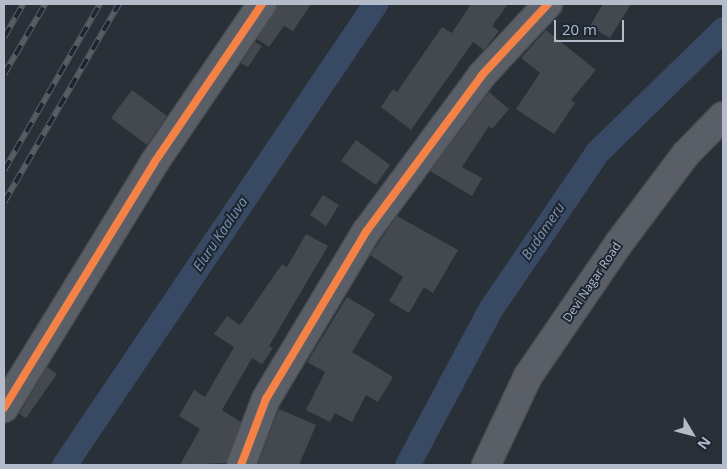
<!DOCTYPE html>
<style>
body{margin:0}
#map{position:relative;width:727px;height:469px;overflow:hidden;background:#2a3038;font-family:"Open Sans",sans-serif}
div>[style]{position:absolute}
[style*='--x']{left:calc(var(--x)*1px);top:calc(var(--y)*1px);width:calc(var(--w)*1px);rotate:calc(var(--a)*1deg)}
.canal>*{height:25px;margin:-12.5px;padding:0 12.5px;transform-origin:12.5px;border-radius:12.5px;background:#384963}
.building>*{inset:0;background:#444950}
.roads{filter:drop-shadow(1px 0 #484c53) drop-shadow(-1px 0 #484c53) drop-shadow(0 1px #484c53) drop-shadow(0 -1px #484c53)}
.minor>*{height:28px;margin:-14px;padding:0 14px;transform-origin:14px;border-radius:14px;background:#5a5e66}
.rail>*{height:5.5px;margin-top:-2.75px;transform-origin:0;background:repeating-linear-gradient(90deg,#1d2633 0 11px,#595d64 0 22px);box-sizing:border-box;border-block:1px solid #595d64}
.cycleway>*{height:8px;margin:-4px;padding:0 4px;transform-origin:4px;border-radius:4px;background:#f48246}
span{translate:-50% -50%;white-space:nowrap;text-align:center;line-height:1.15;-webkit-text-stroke:4px #1d2633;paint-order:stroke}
.street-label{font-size:12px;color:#b4bcc9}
.water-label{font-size:14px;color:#7c92b1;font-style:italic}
.frame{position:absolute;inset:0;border:5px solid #b4bcc9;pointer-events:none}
.north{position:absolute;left:667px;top:409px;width:50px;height:50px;-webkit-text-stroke:4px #1d2633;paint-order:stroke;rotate:127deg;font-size:14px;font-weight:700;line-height:20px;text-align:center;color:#b4bcc9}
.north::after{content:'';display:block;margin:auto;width:18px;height:22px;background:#b4bcc9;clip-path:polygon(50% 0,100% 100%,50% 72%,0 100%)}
.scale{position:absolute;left:554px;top:20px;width:70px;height:22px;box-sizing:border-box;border:2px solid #b4bcc9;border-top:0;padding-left:6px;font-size:15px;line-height:18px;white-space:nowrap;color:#b4bcc9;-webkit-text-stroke:4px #1d2633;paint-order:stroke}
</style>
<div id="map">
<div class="canal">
<i style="--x:64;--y:465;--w:556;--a:-56"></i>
<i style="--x:407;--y:465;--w:178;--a:-61.9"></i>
<i style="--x:491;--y:308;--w:189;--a:-55.8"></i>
<i style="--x:597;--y:152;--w:176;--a:-44.3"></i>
</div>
<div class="building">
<i style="clip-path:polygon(277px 4px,311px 4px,293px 31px,284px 26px,269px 47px,257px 39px)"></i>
<i style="clip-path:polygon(471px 4px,508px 4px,492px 26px,499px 31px,484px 50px,473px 42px,411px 130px,381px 107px,393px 89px,397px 92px,442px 27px,452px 33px)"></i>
<i style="clip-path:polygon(603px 4px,631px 4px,610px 38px,590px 26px)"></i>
<i style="clip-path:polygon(546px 30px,596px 70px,571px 100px,575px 103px,554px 134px,516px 109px,540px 73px,521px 58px)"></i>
<i style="clip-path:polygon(255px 42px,262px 46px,248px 67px,241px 63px)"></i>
<i style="clip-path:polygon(132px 90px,167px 116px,147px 145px,111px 118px)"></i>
<i style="clip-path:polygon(489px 92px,509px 109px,492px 129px,489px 126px,462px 167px,482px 178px,472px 196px,430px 171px)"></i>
<i style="clip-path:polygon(356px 140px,390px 165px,376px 185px,341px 161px)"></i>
<i style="clip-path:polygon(323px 195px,339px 205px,326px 226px,310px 215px)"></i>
<i style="clip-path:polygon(397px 216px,458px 250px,433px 293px,424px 287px,409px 313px,389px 301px,403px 277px,370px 255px)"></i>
<i style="clip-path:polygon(306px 234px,328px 246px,269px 346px,273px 348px,262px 364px,252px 358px,222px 410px,241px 422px,226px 463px,180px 465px,200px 429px,179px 416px,194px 390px,205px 397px,234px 347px,214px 334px,227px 316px,240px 325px,282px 264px,287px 267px)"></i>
<i style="clip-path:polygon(347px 297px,375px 314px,352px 352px,393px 377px,378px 402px,366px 395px,352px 422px,335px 413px,330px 422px,306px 410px,325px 372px,307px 362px)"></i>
<i style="clip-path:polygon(47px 367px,57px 374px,26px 418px,19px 414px)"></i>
<i style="clip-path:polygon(279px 409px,316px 425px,299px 465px,258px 464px)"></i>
</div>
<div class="roads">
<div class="minor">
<i style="--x:4;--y:408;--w:287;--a:-58.5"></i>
<i style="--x:154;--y:163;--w:192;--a:-55.8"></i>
<i style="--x:241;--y:465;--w:71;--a:-69.3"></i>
<i style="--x:266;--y:399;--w:195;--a:-59.1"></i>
<i style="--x:366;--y:232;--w:195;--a:-53.5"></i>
<i style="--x:482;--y:75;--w:97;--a:-47.1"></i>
<i style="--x:486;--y:465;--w:98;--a:-64.7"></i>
<i style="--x:528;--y:376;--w:161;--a:-55.6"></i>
<i style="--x:619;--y:243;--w:110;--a:-53.1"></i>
<i style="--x:685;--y:155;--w:54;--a:-45.7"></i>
</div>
</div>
<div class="rail">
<i style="--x:4;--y:37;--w:38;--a:-60"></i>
<i style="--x:4;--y:74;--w:81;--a:-59.6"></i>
<i style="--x:4;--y:170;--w:192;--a:-60"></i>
<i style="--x:4;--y:202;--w:229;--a:-59.9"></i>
</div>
<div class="cycleway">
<i style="--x:4;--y:408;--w:287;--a:-58.5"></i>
<i style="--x:154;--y:163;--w:192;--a:-55.8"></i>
<i style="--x:241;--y:465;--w:71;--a:-69.3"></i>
<i style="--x:266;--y:399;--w:195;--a:-59.1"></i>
<i style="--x:366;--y:232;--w:195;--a:-53.5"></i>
<i style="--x:482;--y:75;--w:97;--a:-47.1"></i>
</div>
<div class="street-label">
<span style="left:592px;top:282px;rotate:-56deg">Devi Nagar Road</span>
</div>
<div class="water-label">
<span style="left:543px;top:231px;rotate:-56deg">Budameru</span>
<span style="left:220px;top:234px;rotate:-56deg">Eluru Kaaluva</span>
</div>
<div class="frame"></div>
<div class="north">N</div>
<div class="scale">20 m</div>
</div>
